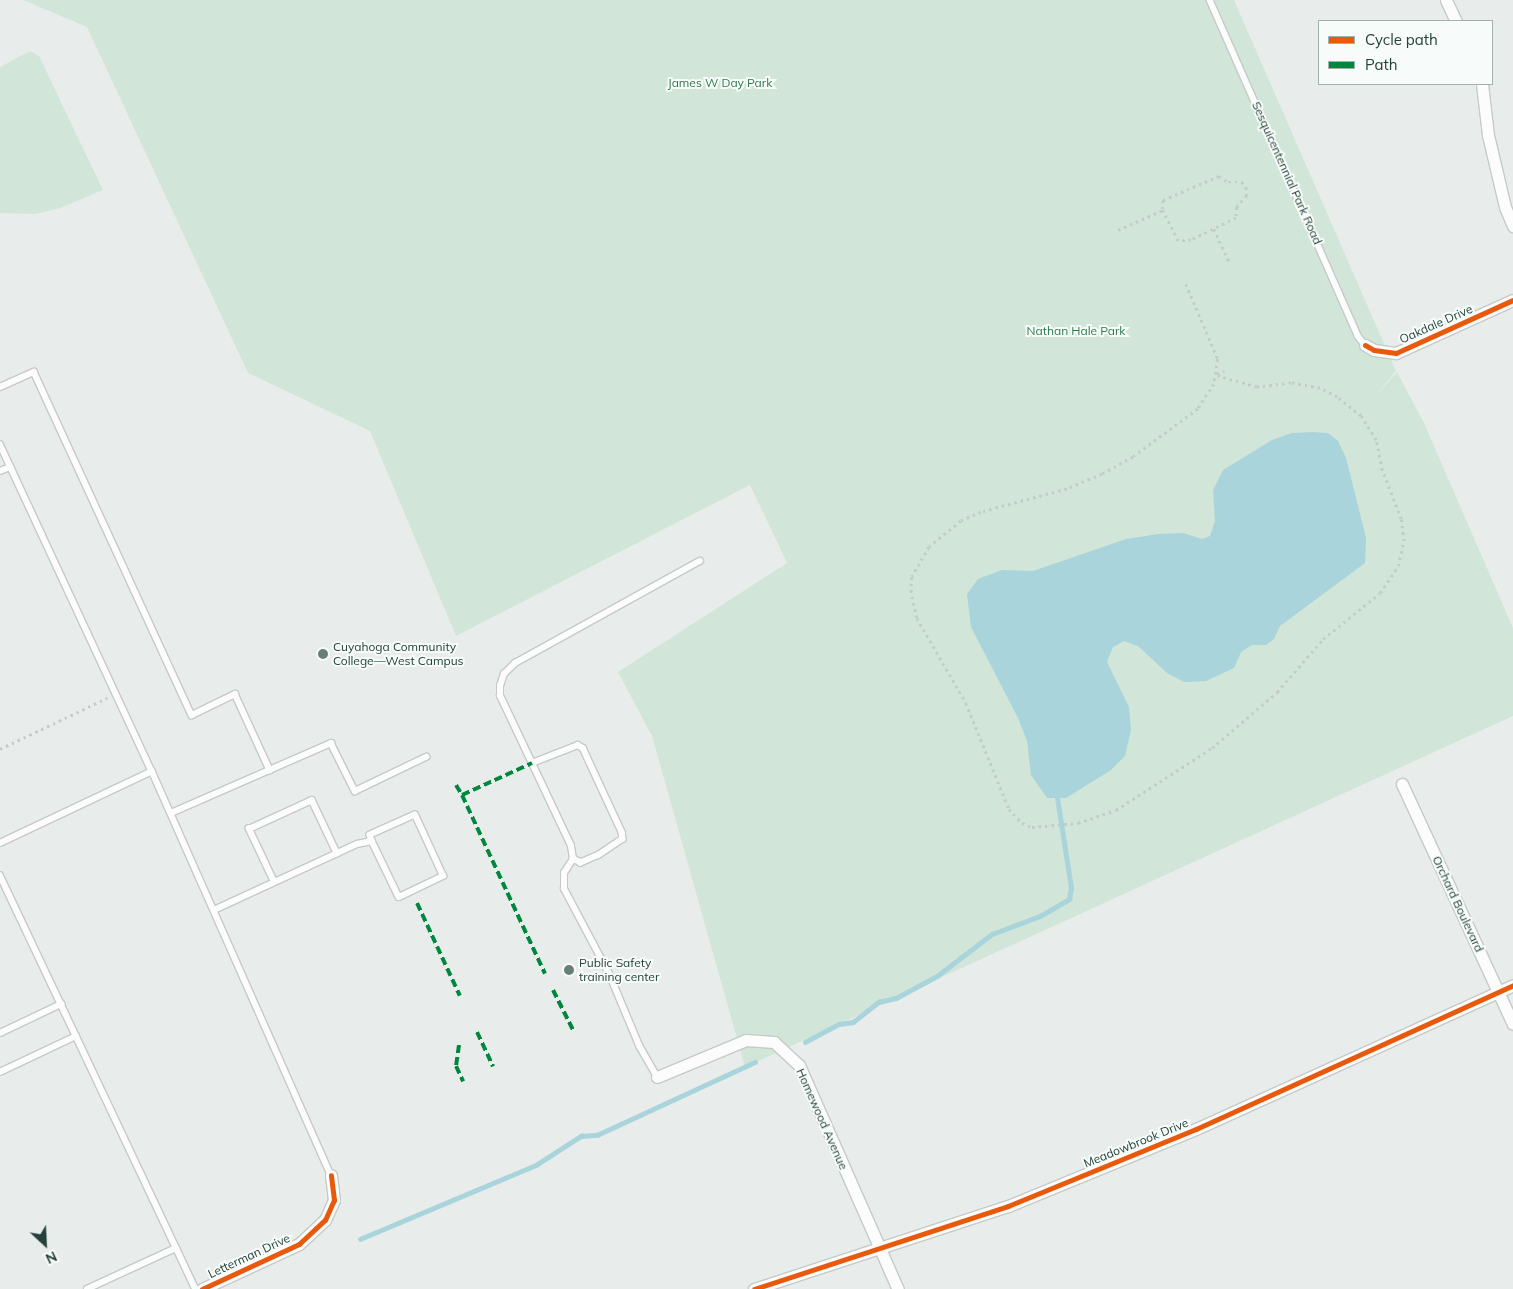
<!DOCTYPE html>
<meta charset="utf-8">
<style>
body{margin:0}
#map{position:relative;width:1513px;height:1289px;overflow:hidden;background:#e8edeb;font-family:Mulish,sans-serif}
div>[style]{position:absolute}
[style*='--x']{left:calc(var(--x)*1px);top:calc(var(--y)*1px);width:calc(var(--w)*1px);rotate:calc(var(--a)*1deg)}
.green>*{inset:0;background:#d1e6d8}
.water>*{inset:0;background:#a9d4db}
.stream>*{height:4.5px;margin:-2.25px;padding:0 2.25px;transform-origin:2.25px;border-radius:2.25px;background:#a9d4db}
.path>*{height:2.5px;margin-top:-1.25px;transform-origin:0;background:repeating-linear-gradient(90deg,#c3ccca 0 2.5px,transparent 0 6.5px)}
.roads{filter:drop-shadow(1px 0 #c5cac8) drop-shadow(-1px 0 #c5cac8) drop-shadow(0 1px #c5cac8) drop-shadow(0 -1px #c5cac8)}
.lane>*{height:5.5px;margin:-2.75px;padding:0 2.75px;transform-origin:2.75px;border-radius:2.75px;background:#fcfcfc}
.street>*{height:11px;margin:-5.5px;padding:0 5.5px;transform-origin:5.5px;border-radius:5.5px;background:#fcfcfc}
.quiet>*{height:4px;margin-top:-2px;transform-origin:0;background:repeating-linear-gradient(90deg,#00873e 0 8px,transparent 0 12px)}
.cycleway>*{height:5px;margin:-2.5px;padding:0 2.5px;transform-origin:2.5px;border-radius:2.5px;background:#e8590c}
.dots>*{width:14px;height:14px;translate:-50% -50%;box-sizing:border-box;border:2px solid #f7fbf9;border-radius:50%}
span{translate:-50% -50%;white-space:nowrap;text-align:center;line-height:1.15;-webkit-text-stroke:4px #f7fbf9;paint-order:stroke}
.park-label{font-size:12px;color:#2d7a4b}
.street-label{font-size:12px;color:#24423a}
.poi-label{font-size:12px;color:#24423a}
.left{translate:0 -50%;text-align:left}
.legend{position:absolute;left:1318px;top:20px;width:175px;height:65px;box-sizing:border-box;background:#f7fbf9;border:1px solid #a3b1ad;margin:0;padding:6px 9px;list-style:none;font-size:15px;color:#24423a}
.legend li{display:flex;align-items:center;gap:10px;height:25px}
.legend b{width:25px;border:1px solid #a3b1ad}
.north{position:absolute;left:20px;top:1219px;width:50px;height:50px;-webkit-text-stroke:4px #f7fbf9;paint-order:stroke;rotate:155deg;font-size:14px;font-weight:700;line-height:20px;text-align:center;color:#24423a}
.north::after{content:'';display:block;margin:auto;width:18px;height:22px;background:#24423a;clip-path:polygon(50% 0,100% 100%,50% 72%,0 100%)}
</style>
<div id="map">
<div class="green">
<i style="clip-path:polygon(23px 0,1234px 0,1396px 371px,1374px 398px,1397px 372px,1424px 423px,1513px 628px,1513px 716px,745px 1067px,652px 736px,618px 672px,787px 563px,750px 485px,456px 636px,370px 431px,248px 373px,87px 27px)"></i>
<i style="clip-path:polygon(30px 51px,39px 56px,103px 190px,60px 208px,35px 214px,0 213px,0 67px)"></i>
</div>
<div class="water">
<i style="clip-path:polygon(1313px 432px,1328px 433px,1338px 441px,1346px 458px,1366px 538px,1365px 563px,1280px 626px,1274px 639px,1266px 645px,1252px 645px,1241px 652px,1234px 668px,1206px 681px,1184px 682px,1167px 673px,1138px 646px,1124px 641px,1113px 647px,1107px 662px,1129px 707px,1131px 730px,1125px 756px,1111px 770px,1066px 798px,1047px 798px,1031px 775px,1027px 741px,1018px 718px,971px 627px,967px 594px,978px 579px,1002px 570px,1033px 571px,1126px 539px,1158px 534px,1183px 533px,1202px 539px,1210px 536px,1215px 521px,1213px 490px,1223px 470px,1272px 440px,1292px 433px)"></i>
</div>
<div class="stream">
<i style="--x:805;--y:1042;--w:38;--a:-28"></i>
<i style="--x:839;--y:1024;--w:14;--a:-8"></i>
<i style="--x:853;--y:1022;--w:33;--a:-38"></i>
<i style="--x:879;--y:1002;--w:17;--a:-13"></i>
<i style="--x:896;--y:998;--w:47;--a:-28.2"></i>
<i style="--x:937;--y:976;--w:69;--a:-37.4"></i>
<i style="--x:992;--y:934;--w:51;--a:-20.6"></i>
<i style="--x:1040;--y:916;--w:34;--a:-30"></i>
<i style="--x:1069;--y:899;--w:11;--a:-80"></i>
<i style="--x:1071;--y:888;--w:91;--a:-98.8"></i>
<i style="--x:360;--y:1239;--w:191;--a:-22.8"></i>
<i style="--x:536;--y:1165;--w:54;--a:-32.8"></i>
<i style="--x:581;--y:1136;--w:16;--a:-4"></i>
<i style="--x:597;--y:1135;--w:174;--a:-24.8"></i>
</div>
<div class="path">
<i style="--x:1219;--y:176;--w:11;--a:34"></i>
<i style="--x:1228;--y:182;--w:14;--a:0"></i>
<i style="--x:1242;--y:182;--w:6;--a:51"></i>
<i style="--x:1246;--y:187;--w:9;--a:84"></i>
<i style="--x:1247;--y:196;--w:15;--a:132"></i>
<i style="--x:1237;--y:207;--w:11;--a:95"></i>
<i style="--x:1236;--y:218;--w:50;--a:153.9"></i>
<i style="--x:1191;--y:240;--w:13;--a:176"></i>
<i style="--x:1178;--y:241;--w:36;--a:-117"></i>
<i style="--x:1162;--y:209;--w:9;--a:-84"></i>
<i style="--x:1163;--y:200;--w:61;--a:-23.2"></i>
<i style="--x:1214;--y:229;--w:38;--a:65"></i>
<i style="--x:1118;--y:230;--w:49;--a:-24"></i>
<i style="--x:1186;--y:284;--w:82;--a:66.9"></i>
<i style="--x:1218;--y:359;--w:25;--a:99"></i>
<i style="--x:1214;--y:384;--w:30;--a:123"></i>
<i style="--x:1198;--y:409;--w:81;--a:143.6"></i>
<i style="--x:1133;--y:457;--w:35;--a:151"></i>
<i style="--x:1102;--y:474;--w:38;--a:157"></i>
<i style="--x:1067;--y:489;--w:89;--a:165"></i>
<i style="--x:981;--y:512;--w:22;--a:156"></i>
<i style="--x:961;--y:521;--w:41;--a:140.9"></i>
<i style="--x:929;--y:547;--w:34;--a:120"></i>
<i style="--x:912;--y:577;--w:13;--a:94"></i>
<i style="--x:911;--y:590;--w:29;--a:78"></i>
<i style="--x:917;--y:618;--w:98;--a:60"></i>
<i style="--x:966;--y:703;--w:114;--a:67.9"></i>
<i style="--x:1009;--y:809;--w:19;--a:47"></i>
<i style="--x:1022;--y:823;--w:11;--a:22"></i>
<i style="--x:1032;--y:827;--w:46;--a:-5"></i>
<i style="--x:1078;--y:823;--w:40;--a:-18.9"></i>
<i style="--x:1116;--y:810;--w:114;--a:-32.9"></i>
<i style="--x:1212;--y:748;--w:86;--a:-40.7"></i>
<i style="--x:1277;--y:692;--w:70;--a:-49"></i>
<i style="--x:1323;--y:639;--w:73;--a:-38.9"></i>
<i style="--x:1380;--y:593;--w:32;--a:-56"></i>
<i style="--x:1398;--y:566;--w:26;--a:-77"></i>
<i style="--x:1404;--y:541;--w:22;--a:-98"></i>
<i style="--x:1401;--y:519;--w:53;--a:-111.2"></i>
<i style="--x:1382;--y:470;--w:31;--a:-101"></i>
<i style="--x:1376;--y:440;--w:28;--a:-122"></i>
<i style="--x:1361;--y:416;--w:31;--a:-142"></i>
<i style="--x:1337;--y:397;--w:19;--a:-152"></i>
<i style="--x:1320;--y:388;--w:29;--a:-170"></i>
<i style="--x:1291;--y:383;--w:34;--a:173"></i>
<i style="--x:1257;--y:387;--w:41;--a:-164.6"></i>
<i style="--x:1217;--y:374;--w:8;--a:-23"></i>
<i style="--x:0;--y:749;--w:119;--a:-25.5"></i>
</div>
<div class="roads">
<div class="lane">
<i style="--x:1210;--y:0;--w:367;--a:66.2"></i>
<i style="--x:1358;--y:336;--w:11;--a:52"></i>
<i style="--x:0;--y:387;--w:37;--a:-24"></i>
<i style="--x:34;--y:372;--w:378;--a:65.3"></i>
<i style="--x:192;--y:715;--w:48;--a:-26"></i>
<i style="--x:235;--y:694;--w:84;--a:65.3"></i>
<i style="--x:0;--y:444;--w:361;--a:65.1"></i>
<i style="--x:152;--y:771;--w:442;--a:66.1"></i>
<i style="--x:0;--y:471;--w:11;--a:-22"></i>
<i style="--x:532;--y:763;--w:49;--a:-21.4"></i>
<i style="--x:578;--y:745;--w:6;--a:31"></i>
<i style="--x:583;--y:748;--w:93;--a:65.1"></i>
<i style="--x:622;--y:832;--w:7;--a:82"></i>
<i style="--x:623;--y:839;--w:29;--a:146"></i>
<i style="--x:599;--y:855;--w:20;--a:156"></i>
<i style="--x:581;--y:863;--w:9;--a:-153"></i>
<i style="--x:171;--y:813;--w:175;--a:-23.6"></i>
<i style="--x:331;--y:743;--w:54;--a:63.4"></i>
<i style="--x:355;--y:791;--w:79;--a:-25.6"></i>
<i style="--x:0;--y:843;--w:168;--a:-25.3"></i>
<i style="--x:0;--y:875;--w:458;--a:64.7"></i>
<i style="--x:274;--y:882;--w:59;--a:-115.3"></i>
<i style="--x:249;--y:829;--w:69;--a:-24.7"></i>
<i style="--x:312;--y:800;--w:59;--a:64.7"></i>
<i style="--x:214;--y:910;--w:157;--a:-24.8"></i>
<i style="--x:357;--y:844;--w:15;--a:-11"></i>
<i style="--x:372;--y:841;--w:62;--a:64.3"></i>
<i style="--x:399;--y:897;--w:49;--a:-25.5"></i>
<i style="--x:443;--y:876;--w:67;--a:-114.7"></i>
<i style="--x:415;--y:815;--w:49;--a:156"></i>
<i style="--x:370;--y:835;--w:6;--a:72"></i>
<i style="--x:0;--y:1033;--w:68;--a:-25.4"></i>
<i style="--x:0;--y:1072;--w:84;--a:-25.3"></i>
<i style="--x:657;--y:1077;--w:34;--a:-120"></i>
<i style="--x:640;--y:1048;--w:80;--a:-112.7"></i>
<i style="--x:609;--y:974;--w:96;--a:-117.9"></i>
<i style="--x:564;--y:889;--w:16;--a:-90"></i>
<i style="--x:564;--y:873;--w:17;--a:-57"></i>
<i style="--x:573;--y:859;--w:13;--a:-99"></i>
<i style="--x:571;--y:846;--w:166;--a:-115.3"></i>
<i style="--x:500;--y:696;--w:10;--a:-90"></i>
<i style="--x:500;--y:686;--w:13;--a:-72"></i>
<i style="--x:504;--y:674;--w:16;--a:-45"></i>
<i style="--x:515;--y:663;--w:211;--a:-28.9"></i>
<i style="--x:87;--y:1289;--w:98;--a:-24.7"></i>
</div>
<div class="street">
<i style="--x:1446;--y:0;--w:23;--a:65"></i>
<i style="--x:1482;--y:84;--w:51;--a:83.3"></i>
<i style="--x:1488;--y:135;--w:74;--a:76.7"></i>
<i style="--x:1505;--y:207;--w:21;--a:67"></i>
<i style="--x:1365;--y:345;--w:10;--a:29"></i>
<i style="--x:1374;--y:350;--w:22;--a:8"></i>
<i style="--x:1396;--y:353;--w:128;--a:-24.4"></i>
<i style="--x:1402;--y:784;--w:264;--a:65.2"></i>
<i style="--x:657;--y:1077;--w:96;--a:-22.6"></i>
<i style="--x:746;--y:1040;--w:28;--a:4"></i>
<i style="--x:774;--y:1042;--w:34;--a:43"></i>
<i style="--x:799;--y:1065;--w:245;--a:66.2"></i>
<i style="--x:202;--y:1289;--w:107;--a:-24.9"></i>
<i style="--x:299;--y:1244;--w:35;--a:-43"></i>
<i style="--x:325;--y:1220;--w:22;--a:-66"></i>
<i style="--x:334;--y:1200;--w:25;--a:-97"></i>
<i style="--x:754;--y:1289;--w:267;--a:-18.1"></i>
<i style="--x:1008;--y:1206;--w:203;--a:-22.3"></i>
<i style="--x:1196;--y:1129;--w:348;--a:-24.4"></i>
</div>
</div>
<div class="quiet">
<i style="--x:456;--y:785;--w:12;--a:59"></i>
<i style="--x:462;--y:795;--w:77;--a:-24.6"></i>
<i style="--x:462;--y:795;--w:197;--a:65.1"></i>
<i style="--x:417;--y:903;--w:102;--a:65.2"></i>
<i style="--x:553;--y:990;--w:45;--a:63.4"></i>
<i style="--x:477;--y:1032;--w:38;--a:65"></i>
<i style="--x:459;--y:1045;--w:21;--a:98"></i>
<i style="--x:456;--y:1066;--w:17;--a:65"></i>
</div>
<div class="cycleway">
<i style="--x:1365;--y:345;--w:10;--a:29"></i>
<i style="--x:1374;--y:350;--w:22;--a:8"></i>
<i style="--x:1396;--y:353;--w:128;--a:-24.4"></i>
<i style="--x:202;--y:1289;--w:107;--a:-24.9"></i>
<i style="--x:299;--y:1244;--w:35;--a:-43"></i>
<i style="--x:325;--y:1220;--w:22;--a:-66"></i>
<i style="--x:334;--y:1200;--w:25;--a:-97"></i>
<i style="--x:754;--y:1289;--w:267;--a:-18.1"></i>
<i style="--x:1008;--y:1206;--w:203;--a:-22.3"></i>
<i style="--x:1196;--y:1129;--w:348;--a:-24.4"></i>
</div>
<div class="dots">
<i style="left:323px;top:654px;background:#697e78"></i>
<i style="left:569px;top:970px;background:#697e78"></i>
</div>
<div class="park-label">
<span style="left:720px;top:83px">James W Day Park</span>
<span style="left:1076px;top:331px">Nathan Hale Park</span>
</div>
<div class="street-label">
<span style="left:1287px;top:173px;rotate:66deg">Sesquicentennial Park Road</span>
<span style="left:1436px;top:324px;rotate:-24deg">Oakdale Drive</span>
<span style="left:1458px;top:904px;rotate:65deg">Orchard Boulevard</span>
<span style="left:822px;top:1119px;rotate:66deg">Homewood Avenue</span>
<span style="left:1136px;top:1143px;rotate:-22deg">Meadowbrook Drive</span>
<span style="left:249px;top:1256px;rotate:-25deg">Letterman Drive</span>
</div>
<div class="poi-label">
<span class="left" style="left:333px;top:654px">Cuyahoga Community<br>College—West Campus</span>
<span class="left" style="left:579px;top:970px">Public Safety<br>training center</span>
</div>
<ul class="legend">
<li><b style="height:6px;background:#e8590c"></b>Cycle path</li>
<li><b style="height:6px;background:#00873e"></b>Path</li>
</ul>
<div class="north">N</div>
</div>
